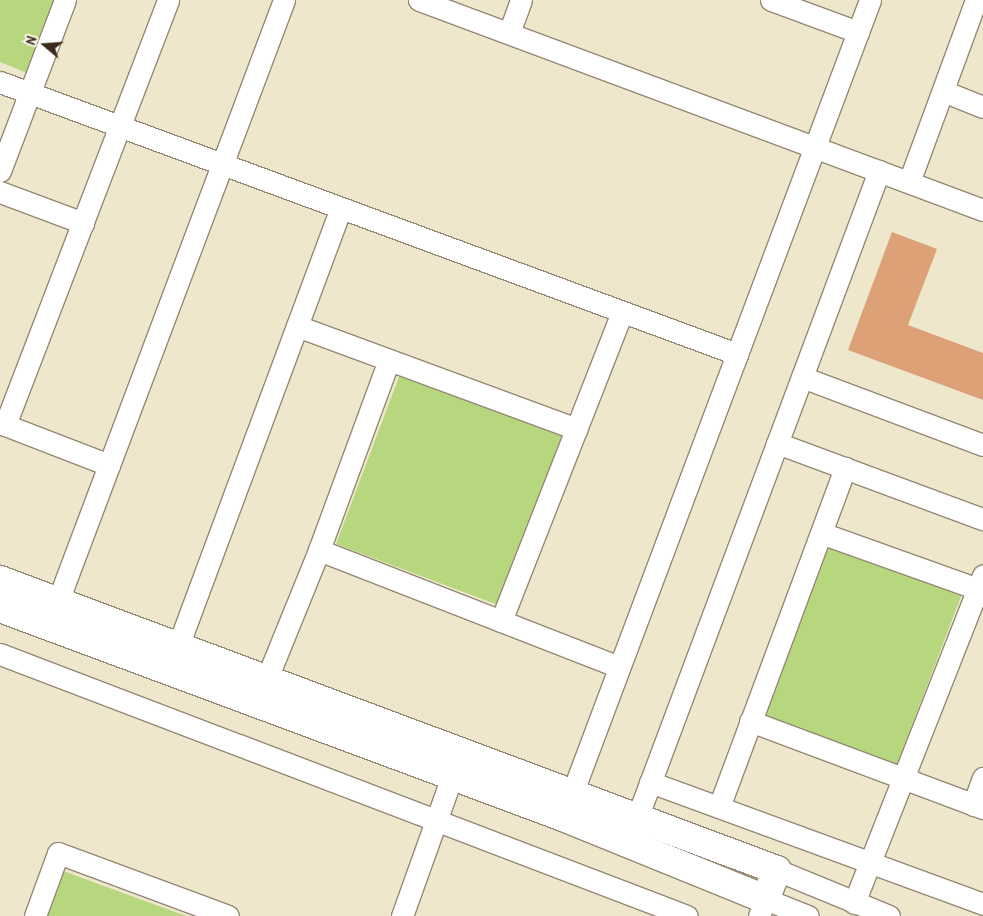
<!DOCTYPE html>
<style>
body{margin:0}
#map{position:relative;width:983px;height:916px;overflow:hidden;background:#efe7cb;font-family:"Patrick Hand",sans-serif}
div>[style]{position:absolute}
[style*='--x']{left:calc(var(--x)*1px);top:calc(var(--y)*1px);width:calc(var(--w)*1px);rotate:calc(var(--a)*1deg)}
.green>*{inset:0;background:#b7d77e}
.building>*{inset:0;background:#dda177}
.roads{filter:drop-shadow(1px 0 #958874) drop-shadow(-1px 0 #958874) drop-shadow(0 1px #958874) drop-shadow(0 -1px #958874)}
.street>*{height:21px;margin:-10.5px;padding:0 10.5px;transform-origin:10.5px;border-radius:10.5px;background:#fff}
.secondary>*{height:28px;margin:-14px;padding:0 14px;transform-origin:14px;border-radius:14px;background:#fff}
span{translate:-50% -50%;white-space:nowrap;text-align:center;line-height:1.15;-webkit-text-stroke:5px #fbf7ec;paint-order:stroke}
.north{position:absolute;left:20px;top:20px;width:50px;height:50px;-webkit-text-stroke:4px #fbf7ec;paint-order:stroke;rotate:288deg;font-size:14px;font-weight:700;line-height:20px;text-align:center;color:#3b2a1e}
.north::after{content:'';display:block;margin:auto;width:18px;height:22px;background:#3b2a1e;clip-path:polygon(50% 0,100% 100%,50% 72%,0 100%)}
</style>
<div id="map">
<div class="green">
<i style="clip-path:polygon(0 0,55px 0,27px 73px,0 62px)"></i>
<i style="clip-path:polygon(400px 374px,562px 435px,498px 605px,336px 544px)"></i>
<i style="clip-path:polygon(824px 542px,962px 594px,896px 767px,759px 715px)"></i>
<i style="clip-path:polygon(63px 871px,186px 916px,47px 916px)"></i>
</div>
<div class="building">
<i style="clip-path:polygon(892px 232px,937px 249px,908px 325px,983px 353px,983px 400px,848px 350px)"></i>
</div>
<div class="roads">
<div class="street">
<i style="--x:419;--y:0;--w:602;--a:20.42"></i>
<i style="--x:771;--y:0;--w:93;--a:20.2"></i>
<i style="--x:509;--y:33;--w:35;--a:-70"></i>
<i style="--x:0;--y:82;--w:786;--a:20.26"></i>
<i style="--x:943;--y:91;--w:43;--a:21.8"></i>
<i style="--x:0;--y:171;--w:183;--a:-69.2"></i>
<i style="--x:909;--y:182;--w:194;--a:-69.8"></i>
<i style="--x:0;--y:192;--w:89;--a:20.5"></i>
<i style="--x:297;--y:326;--w:298;--a:20.2"></i>
<i style="--x:802;--y:377;--w:193;--a:20.6"></i>
<i style="--x:0;--y:423;--w:117;--a:21.1"></i>
<i style="--x:5;--y:425;--w:455;--a:-69"></i>
<i style="--x:777;--y:443;--w:220;--a:20.3"></i>
<i style="--x:821;--y:533;--w:167;--a:19.6"></i>
<i style="--x:319;--y:550;--w:322;--a:21.3"></i>
<i style="--x:53;--y:614;--w:656;--a:-69.38"></i>
<i style="--x:501;--y:621;--w:332;--a:-68.6"></i>
<i style="--x:178;--y:646;--w:467;--a:-69.6"></i>
<i style="--x:0;--y:654;--w:735;--a:20.88"></i>
<i style="--x:261;--y:693;--w:154;--a:-67.9"></i>
<i style="--x:319;--y:550;--w:202;--a:-69.8"></i>
<i style="--x:750;--y:721;--w:249;--a:20.5"></i>
<i style="--x:650;--y:782;--w:355;--a:20.1"></i>
<i style="--x:973;--y:805;--w:29;--a:-70"></i>
<i style="--x:567;--y:807;--w:862;--a:-69.42"></i>
<i style="--x:719;--y:807;--w:362;--a:-69.6"></i>
<i style="--x:637;--y:818;--w:691;--a:-69.49"></i>
<i style="--x:777;--y:870;--w:121;--a:22.3"></i>
<i style="--x:854;--y:903;--w:352;--a:-68.5"></i>
<i style="--x:35;--y:916;--w:67;--a:-69.9"></i>
<i style="--x:58;--y:853;--w:181;--a:20.3"></i>
<i style="--x:402;--y:916;--w:149;--a:-70.3"></i>
<i style="--x:759;--y:916;--w:18;--a:-71"></i>
<i style="--x:765;--y:899;--w:46;--a:21.6"></i>
</div>
<div class="secondary">
<i style="--x:0;--y:580;--w:829;--a:20.47"></i>
<i style="--x:777;--y:870;--w:31;--a:112"></i>
<i style="--x:765;--y:899;--w:218;--a:-157.9"></i>
<i style="--x:563;--y:817;--w:601;--a:-159.63"></i>
</div>
</div>
<div class="north">N</div>
</div>
